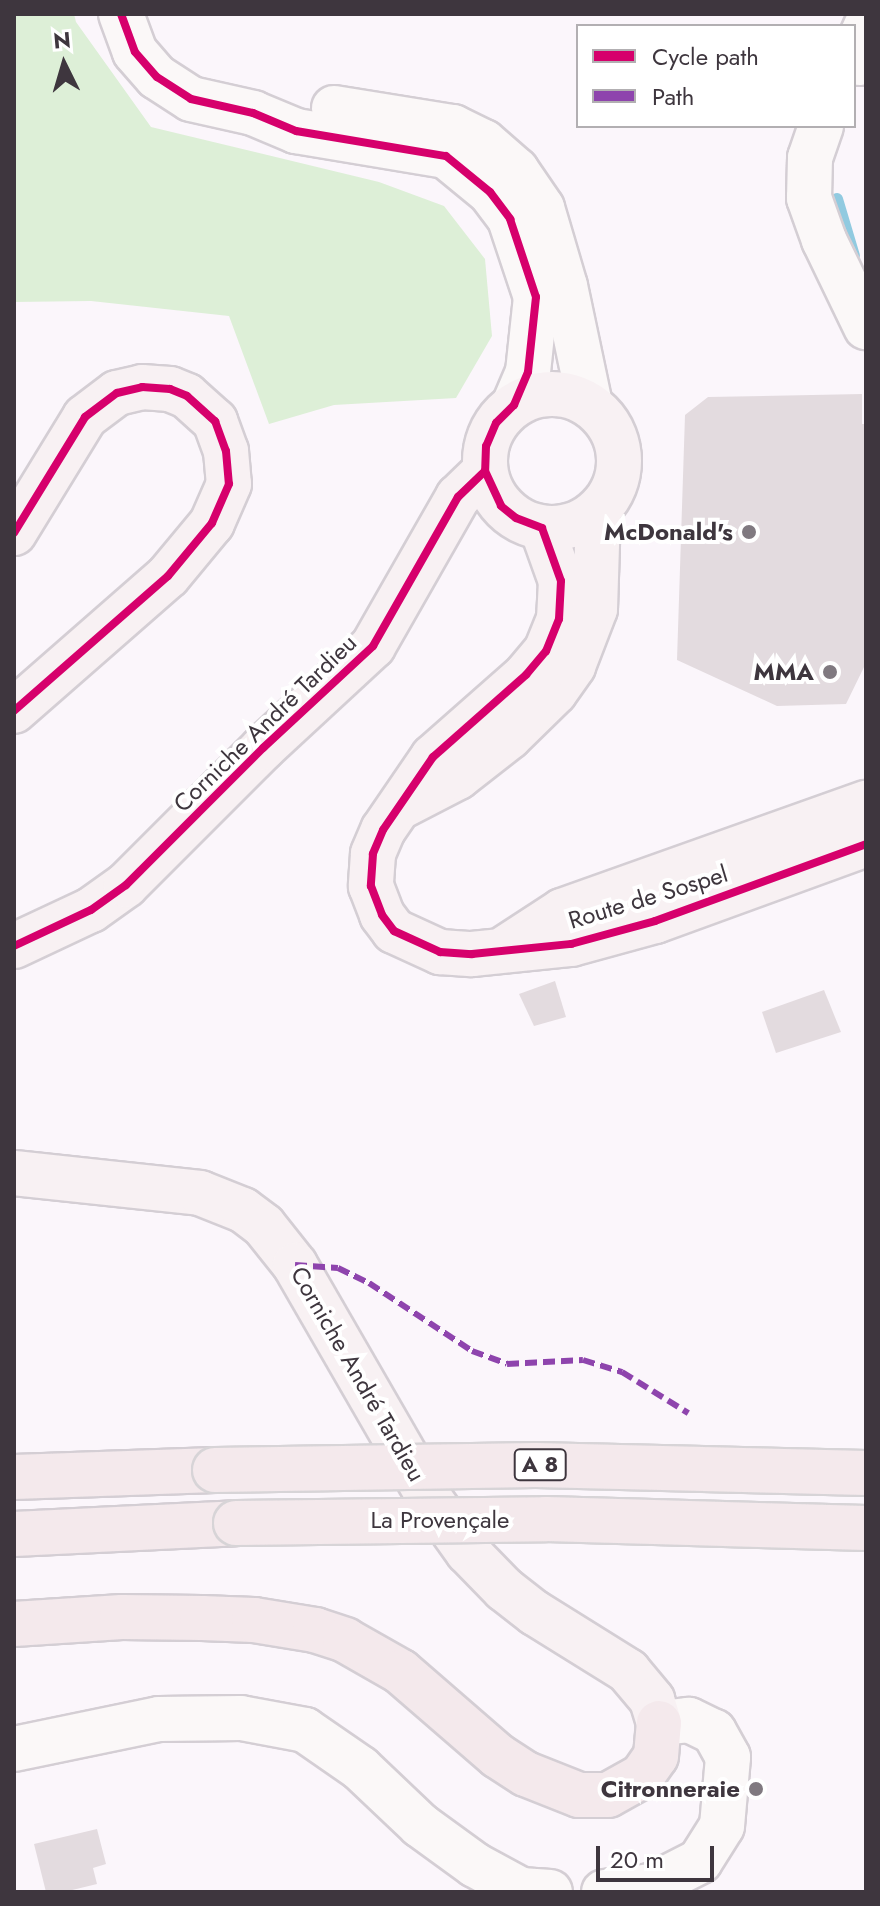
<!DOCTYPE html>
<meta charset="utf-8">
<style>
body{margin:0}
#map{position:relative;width:880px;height:1906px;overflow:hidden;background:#fbf6fb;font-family:Jost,sans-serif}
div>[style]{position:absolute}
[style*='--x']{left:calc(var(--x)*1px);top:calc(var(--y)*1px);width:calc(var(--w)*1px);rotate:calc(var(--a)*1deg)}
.green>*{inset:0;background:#ddefd7}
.stream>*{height:12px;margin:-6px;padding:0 6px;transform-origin:6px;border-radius:6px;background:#91cae0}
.building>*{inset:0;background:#e3dbdf}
.roads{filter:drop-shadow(2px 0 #d4ced4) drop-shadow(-2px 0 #d4ced4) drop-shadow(0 2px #d4ced4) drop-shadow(0 -2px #d4ced4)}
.secondary>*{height:44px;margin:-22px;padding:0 22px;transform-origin:22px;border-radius:22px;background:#fbf8f8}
.primary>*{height:44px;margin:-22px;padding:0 22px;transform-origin:22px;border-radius:22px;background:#f8f1f3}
.primary>.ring{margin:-22px;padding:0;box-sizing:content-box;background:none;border:44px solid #f8f1f3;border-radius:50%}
.highway>*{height:44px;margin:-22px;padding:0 22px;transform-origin:22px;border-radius:22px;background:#f4e9ec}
.bridges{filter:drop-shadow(2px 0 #d7d4d7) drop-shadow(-2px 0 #d7d4d7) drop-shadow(0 2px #d7d4d7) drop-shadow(0 -2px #d7d4d7)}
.highway-bridge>*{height:44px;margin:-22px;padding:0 22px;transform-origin:22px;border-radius:22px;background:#f4e9ec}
.quiet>*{height:6px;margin-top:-3px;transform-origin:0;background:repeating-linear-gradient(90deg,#8e44ad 0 12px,transparent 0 18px)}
.cycleway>*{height:8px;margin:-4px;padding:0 4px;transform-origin:4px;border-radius:4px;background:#d6006c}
.dots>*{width:22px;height:22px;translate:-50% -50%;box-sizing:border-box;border:4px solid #fff;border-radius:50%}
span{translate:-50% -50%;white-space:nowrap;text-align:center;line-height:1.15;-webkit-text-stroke:8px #fff;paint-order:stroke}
.shield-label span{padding:2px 6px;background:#fff;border:2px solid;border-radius:6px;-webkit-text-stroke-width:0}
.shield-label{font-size:22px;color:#3e363e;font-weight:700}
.poi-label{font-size:24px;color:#3e363e;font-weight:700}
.right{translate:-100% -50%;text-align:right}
.street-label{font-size:24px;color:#3e363e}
.frame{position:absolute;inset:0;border:16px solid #3e363e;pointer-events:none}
.legend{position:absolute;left:576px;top:24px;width:280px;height:104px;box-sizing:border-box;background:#fff;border:2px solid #b2afb2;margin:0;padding:10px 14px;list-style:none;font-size:24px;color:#3e363e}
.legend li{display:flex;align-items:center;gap:16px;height:40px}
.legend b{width:40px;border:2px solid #b2afb2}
.north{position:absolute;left:24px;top:24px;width:80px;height:80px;-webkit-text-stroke:6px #fff;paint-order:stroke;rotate:355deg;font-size:22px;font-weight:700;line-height:32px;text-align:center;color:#3e363e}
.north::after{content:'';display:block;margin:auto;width:28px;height:36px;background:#3e363e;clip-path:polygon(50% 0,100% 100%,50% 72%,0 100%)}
.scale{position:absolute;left:596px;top:1846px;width:118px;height:36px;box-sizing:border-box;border:4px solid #3e363e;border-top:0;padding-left:10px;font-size:24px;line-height:28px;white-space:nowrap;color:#3e363e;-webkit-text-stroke:6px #fff;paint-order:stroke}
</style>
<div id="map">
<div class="green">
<i style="clip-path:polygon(14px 14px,74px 14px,76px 22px,151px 127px,379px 182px,444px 206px,485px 259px,492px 336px,456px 398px,334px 405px,269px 424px,229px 316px,91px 301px,14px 302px)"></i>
</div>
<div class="stream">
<i style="--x:837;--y:199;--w:59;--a:73.4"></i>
</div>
<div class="building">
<i style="clip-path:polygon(862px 394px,862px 424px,866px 424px,866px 663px,846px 704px,777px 706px,677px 660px,685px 415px,708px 397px)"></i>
<i style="clip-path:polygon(555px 981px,566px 1017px,534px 1026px,519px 994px)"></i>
<i style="clip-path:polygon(824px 990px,841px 1032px,776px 1053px,762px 1012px)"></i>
<i style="clip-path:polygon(97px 1829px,106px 1864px,93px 1868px,97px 1884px,64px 1892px,46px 1892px,34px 1844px)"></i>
</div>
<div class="roads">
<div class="secondary">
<i style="--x:121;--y:14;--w:40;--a:69.8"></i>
<i style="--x:135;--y:52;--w:33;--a:49"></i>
<i style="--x:157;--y:77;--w:40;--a:32.9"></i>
<i style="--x:191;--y:99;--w:64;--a:12.7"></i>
<i style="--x:253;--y:113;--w:47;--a:22.7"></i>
<i style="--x:296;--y:131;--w:152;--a:9.5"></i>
<i style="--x:446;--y:156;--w:57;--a:39.3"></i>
<i style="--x:490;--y:192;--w:34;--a:53"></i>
<i style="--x:510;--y:219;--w:82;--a:71.6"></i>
<i style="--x:536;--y:297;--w:75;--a:96.1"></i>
<i style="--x:528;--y:372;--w:36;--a:113"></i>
<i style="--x:860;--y:63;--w:21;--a:-93"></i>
<i style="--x:859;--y:42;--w:17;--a:-66"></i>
<i style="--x:334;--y:108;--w:121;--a:9.1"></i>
<i style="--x:453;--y:127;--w:34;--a:26"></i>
<i style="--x:484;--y:142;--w:43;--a:41.2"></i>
<i style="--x:516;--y:170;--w:46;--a:55.6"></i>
<i style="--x:542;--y:208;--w:81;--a:73.6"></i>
<i style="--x:565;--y:286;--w:122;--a:78.1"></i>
<i style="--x:821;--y:126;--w:34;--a:109"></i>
<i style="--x:810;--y:158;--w:40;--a:91.4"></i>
<i style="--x:809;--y:198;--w:45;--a:70.3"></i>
<i style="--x:824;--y:240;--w:97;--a:64.2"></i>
<i style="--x:14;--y:1749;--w:148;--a:-11.7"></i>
<i style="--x:159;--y:1719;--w:82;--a:-0.7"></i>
<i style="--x:241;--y:1718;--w:65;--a:10.6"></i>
<i style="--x:305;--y:1730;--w:67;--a:34.6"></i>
<i style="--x:360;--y:1768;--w:83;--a:43.5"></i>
<i style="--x:420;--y:1825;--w:68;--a:36"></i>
<i style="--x:475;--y:1865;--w:52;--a:28.5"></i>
<i style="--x:521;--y:1890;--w:29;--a:4"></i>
<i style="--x:604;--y:1892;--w:47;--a:-7.3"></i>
<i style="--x:651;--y:1886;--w:55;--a:-27"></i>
<i style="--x:700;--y:1861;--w:41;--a:-57.8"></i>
<i style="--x:722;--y:1826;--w:69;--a:-85"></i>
<i style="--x:728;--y:1757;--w:29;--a:-119"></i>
<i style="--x:714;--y:1732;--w:28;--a:-154"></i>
<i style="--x:689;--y:1720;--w:30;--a:174"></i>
</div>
<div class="primary">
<i class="ring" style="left:485px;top:394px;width:90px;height:90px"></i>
<i style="--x:542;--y:528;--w:56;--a:70.3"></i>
<i style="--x:561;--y:581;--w:38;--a:93"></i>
<i style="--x:559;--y:619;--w:35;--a:112"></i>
<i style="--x:546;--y:651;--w:31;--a:130"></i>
<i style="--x:526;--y:675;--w:124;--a:138.6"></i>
<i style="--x:433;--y:757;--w:88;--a:124.4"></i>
<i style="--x:383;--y:830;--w:26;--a:113"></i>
<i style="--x:373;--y:854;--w:32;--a:94"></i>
<i style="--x:371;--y:886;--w:31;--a:69"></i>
<i style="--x:382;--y:915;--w:20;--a:53"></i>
<i style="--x:394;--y:931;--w:51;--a:24.5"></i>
<i style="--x:440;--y:952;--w:32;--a:4"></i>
<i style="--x:472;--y:954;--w:100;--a:-5.8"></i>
<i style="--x:571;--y:944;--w:87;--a:-15.3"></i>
<i style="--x:655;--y:921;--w:225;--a:-20"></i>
<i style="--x:14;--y:533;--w:136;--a:-58.5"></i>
<i style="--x:85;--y:417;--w:40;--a:-37"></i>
<i style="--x:117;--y:393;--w:26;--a:-13"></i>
<i style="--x:142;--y:387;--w:28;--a:4"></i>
<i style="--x:170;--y:389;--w:18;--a:22"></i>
<i style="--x:187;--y:396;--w:38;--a:42"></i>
<i style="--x:215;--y:421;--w:32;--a:70"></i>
<i style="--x:226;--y:451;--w:33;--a:85"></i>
<i style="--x:229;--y:484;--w:43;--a:113.6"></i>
<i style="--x:212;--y:523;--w:69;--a:129.7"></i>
<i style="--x:168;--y:576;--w:205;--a:138.8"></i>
<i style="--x:404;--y:805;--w:61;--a:-27.4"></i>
<i style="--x:458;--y:777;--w:65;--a:-38.1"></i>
<i style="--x:509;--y:737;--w:64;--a:-44.4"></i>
<i style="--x:555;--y:692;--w:32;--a:-55"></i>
<i style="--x:573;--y:666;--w:61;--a:-68.9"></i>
<i style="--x:595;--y:609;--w:98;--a:-88.2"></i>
<i style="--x:14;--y:946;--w:85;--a:-25.1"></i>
<i style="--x:91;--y:910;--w:43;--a:-35.5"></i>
<i style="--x:126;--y:885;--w:194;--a:-45"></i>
<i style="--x:263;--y:748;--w:150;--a:-42.8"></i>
<i style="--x:373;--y:646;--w:172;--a:-60.3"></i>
<i style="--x:458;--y:497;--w:37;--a:-44"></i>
<i style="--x:507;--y:947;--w:66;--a:-33.2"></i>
<i style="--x:562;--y:911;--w:323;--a:-19.6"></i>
<i style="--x:14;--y:1173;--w:187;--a:6.1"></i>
<i style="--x:200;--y:1193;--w:46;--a:21.6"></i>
<i style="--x:243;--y:1210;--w:26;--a:37"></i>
<i style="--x:264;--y:1226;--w:50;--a:51.5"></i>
<i style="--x:295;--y:1265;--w:270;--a:60"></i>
<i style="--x:430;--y:1499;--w:65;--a:54.4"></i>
<i style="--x:468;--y:1552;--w:52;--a:45.8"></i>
<i style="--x:504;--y:1589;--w:39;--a:38"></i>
<i style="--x:535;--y:1613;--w:110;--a:31.9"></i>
<i style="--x:628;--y:1671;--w:38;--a:50"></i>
<i style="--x:652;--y:1700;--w:24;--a:73"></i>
</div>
<div class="highway">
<i style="--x:14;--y:1477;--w:201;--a:-2"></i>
<i style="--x:14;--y:1534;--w:222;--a:-2.8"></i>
<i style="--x:14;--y:1624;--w:108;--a:-3.7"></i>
<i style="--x:122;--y:1617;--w:80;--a:0.7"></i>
<i style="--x:202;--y:1618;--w:52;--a:2.2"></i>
<i style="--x:254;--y:1620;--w:62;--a:9.3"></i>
<i style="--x:315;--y:1630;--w:32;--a:18"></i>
<i style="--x:345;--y:1640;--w:64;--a:29.7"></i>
<i style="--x:401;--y:1672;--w:128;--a:40.9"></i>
<i style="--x:498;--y:1756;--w:33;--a:33"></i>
<i style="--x:526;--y:1774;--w:57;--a:21.6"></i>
<i style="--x:579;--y:1795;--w:29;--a:0"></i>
<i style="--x:608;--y:1795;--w:39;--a:-29"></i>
<i style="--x:642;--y:1776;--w:24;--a:-55"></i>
<i style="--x:656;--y:1756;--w:33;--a:-85"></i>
</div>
</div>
<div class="bridges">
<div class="highway-bridge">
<i style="--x:215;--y:1470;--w:321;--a:-0.9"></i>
<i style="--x:536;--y:1465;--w:330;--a:1.4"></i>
<i style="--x:236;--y:1523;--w:310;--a:-0.7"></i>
<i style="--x:546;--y:1519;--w:320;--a:1.6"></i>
</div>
</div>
<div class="quiet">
<i style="--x:295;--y:1265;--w:43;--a:4"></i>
<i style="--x:338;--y:1268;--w:34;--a:26"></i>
<i style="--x:369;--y:1283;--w:123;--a:33.4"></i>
<i style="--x:472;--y:1351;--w:37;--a:20"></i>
<i style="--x:507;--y:1364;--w:76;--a:-3"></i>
<i style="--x:583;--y:1360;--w:41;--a:17.1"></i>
<i style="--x:622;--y:1372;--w:78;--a:31.8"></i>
</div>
<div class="cycleway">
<i style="--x:121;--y:14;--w:40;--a:69.8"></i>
<i style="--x:135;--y:52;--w:33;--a:49"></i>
<i style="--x:157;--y:77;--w:40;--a:32.9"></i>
<i style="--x:191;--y:99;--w:64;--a:12.7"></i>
<i style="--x:253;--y:113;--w:47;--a:22.7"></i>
<i style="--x:296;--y:131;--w:152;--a:9.5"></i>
<i style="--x:446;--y:156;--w:57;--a:39.3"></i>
<i style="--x:490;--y:192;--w:34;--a:53"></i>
<i style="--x:510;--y:219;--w:82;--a:71.6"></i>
<i style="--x:536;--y:297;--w:75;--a:96.1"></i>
<i style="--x:528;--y:372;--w:36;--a:113"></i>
<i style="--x:514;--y:405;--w:25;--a:135"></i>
<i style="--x:496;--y:423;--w:25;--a:113"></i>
<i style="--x:486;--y:446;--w:25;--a:92"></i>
<i style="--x:485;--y:471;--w:38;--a:65"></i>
<i style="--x:501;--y:506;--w:19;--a:39"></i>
<i style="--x:516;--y:518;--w:28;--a:21"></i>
<i style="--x:542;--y:528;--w:56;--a:70.3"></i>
<i style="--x:561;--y:581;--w:38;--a:93"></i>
<i style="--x:559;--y:619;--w:35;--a:112"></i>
<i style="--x:546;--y:651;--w:31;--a:130"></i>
<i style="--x:526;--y:675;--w:124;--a:138.6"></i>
<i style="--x:433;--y:757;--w:88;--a:124.4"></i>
<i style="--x:383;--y:830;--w:26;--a:113"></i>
<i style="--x:373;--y:854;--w:32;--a:94"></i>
<i style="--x:371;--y:886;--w:31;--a:69"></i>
<i style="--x:382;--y:915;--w:20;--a:53"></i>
<i style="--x:394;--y:931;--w:51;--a:24.5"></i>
<i style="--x:440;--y:952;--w:32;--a:4"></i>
<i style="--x:472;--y:954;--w:100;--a:-5.8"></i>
<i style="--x:571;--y:944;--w:87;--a:-15.3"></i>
<i style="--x:655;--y:921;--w:225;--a:-20"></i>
<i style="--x:14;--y:533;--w:136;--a:-58.5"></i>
<i style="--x:85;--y:417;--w:40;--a:-37"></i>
<i style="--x:117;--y:393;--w:26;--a:-13"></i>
<i style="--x:142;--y:387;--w:28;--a:4"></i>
<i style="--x:170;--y:389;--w:18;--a:22"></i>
<i style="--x:187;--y:396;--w:38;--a:42"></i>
<i style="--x:215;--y:421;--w:32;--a:70"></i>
<i style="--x:226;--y:451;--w:33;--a:85"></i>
<i style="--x:229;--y:484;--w:43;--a:113.6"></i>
<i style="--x:212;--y:523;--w:69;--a:129.7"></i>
<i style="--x:168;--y:576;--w:205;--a:138.8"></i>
<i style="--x:14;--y:946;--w:85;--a:-25.1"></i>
<i style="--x:91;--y:910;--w:43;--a:-35.5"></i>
<i style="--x:126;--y:885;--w:194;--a:-45"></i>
<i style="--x:263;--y:748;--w:150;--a:-42.8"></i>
<i style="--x:373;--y:646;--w:172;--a:-60.3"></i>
<i style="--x:458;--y:497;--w:37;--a:-44"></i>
</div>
<div class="dots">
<i style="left:749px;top:532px;background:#807980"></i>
<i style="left:830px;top:672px;background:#807980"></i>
<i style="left:756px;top:1789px;background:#807980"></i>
</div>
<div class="shield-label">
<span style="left:540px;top:1465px">A 8</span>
</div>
<div class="poi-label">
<span class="right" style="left:733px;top:532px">McDonald's</span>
<span class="right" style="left:814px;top:672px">MMA</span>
<span class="right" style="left:740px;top:1789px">Citronneraie</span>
</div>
<div class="street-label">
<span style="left:265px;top:723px;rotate:-44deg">Corniche André Tardieu</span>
<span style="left:648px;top:897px;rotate:-17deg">Route de Sospel</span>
<span style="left:358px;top:1374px;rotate:60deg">Corniche André Tardieu</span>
<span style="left:440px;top:1520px">La Provençale</span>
</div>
<div class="frame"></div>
<ul class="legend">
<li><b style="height:10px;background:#d6006c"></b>Cycle path</li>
<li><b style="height:10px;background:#8e44ad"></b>Path</li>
</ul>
<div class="north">N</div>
<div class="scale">20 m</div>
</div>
